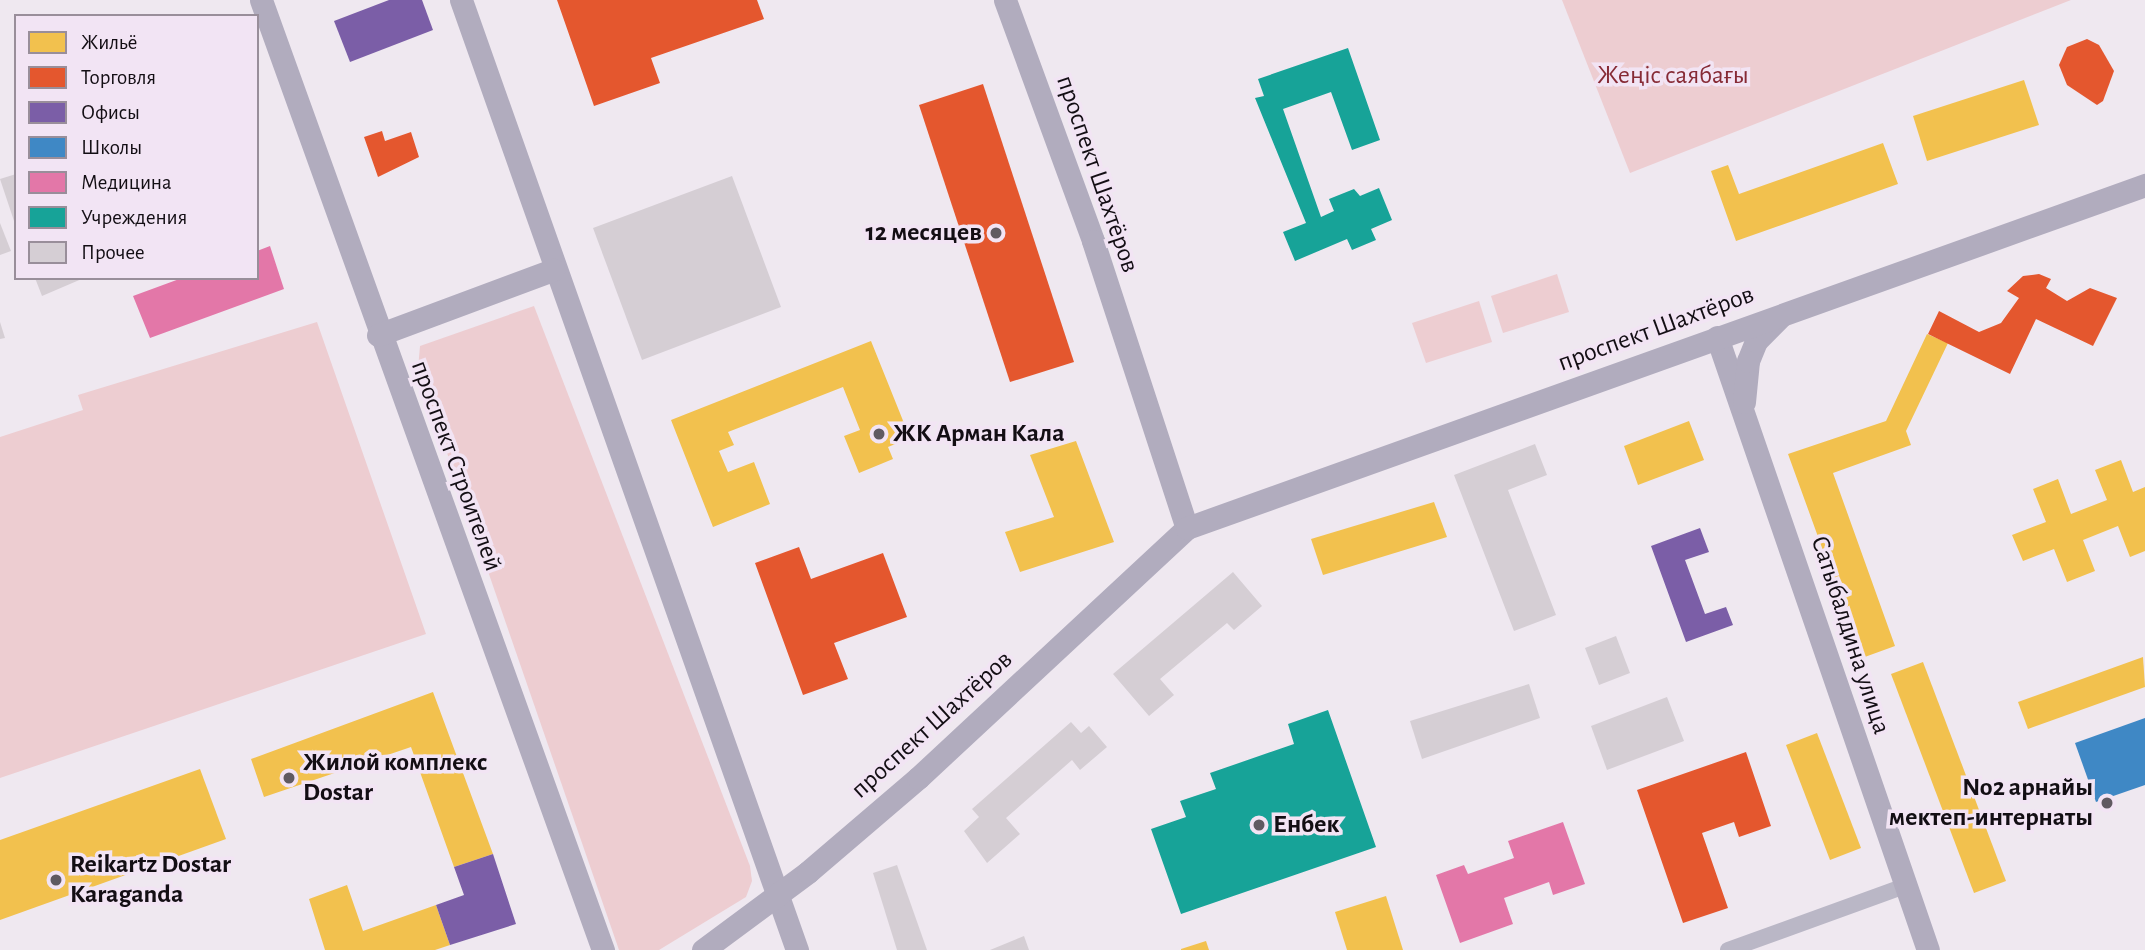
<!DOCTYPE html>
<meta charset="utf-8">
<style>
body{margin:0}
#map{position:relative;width:2145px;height:950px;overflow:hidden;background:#efe8f0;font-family:"Alegreya Sans",sans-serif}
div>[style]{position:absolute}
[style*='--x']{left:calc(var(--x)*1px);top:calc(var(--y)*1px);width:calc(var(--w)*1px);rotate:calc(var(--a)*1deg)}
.green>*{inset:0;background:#edcdd1}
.homes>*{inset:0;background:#f2c14e}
.shops>*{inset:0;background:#e4572e}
.offices>*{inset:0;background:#7b5ea7}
.schools>*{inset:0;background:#3f88c5}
.health>*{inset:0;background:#e377a8}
.public>*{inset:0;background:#17a398}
.building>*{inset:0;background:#d5ced4}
.street>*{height:16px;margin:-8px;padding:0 8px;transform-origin:8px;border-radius:8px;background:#bab7c6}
.secondary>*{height:23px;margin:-11.5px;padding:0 11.5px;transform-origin:11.5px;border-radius:11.5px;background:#b1acbe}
.dots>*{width:19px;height:19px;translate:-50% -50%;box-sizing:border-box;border:4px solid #f2e4f4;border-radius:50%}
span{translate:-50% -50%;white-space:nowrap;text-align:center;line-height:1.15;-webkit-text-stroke:7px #f2e4f4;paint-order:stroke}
.park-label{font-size:26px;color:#862a35}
.street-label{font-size:26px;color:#130e14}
.poi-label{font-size:26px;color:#130e14;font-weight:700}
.right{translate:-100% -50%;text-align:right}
.left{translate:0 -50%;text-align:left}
.legend{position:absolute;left:14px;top:14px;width:245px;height:266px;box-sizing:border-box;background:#f2e4f4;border:2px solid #998e9a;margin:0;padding:9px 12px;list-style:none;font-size:21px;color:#130e14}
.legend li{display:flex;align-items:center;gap:14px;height:35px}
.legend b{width:35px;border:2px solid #998e9a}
</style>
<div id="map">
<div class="green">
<i style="clip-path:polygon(1562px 0,2071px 0,1630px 173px)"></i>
<i style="clip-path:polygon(1557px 274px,1569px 312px,1503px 333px,1491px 296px)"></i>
<i style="clip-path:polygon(1479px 301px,1492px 342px,1426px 363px,1412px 323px)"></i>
<i style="clip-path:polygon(534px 306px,750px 866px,752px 881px,746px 897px,659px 950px,619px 950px,418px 369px,420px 346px)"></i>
<i style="clip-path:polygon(317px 322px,426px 634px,0 778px,0 437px,83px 410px,78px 395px)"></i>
</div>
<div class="homes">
<i style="clip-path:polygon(2024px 80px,2039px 125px,1927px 161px,1913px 116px)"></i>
<i style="clip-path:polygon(1883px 143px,1898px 184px,1736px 241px,1711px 171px,1728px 165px,1739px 194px)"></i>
<i style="clip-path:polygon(1927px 334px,1948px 343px,1906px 431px,1911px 445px,1833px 473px,1895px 646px,1862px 658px,1788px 454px,1886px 421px)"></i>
<i style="clip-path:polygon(871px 341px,910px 438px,888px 447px,893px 459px,859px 473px,844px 436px,860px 430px,843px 387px,728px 432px,734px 445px,719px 451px,728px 472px,754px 462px,770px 504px,713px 527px,671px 420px)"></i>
<i style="clip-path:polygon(1689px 421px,1704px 460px,1638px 485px,1624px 446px)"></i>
<i style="clip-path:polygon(1076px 441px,1114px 542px,1020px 572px,1005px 532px,1054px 517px,1030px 455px)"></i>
<i style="clip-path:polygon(2121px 460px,2133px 492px,2145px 487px,2145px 551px,2130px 557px,2118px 526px,2083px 540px,2095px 571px,2067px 582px,2054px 549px,2023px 561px,2012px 535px,2046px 522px,2033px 489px,2058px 479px,2071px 514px,2107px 500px,2095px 470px)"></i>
<i style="clip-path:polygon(1434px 502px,1447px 537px,1323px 575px,1311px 539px)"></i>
<i style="clip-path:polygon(2143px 657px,2145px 687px,2028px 729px,2018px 702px)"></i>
<i style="clip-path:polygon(1923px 662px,2006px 881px,1974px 893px,1891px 674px)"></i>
<i style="clip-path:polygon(433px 692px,493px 854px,454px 867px,411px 747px,264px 797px,251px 759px)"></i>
<i style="clip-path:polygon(1817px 733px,1861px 848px,1830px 860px,1786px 745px)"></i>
<i style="clip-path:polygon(200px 769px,226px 839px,0 920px,0 840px)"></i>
<i style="clip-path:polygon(347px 885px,363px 931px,436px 905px,450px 945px,435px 950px,325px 950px,309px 899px)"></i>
<i style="clip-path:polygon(1386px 896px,1403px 950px,1347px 950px,1335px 912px)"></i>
<i style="clip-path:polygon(1206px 941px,1209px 950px,1181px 950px,1181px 949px)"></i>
</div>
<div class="shops">
<i style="clip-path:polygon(557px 0,757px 0,764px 19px,651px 58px,660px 83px,594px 106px)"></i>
<i style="clip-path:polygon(2087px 39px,2099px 45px,2114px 71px,2103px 101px,2097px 105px,2067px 85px,2059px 65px,2067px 47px)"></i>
<i style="clip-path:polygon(983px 84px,1074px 362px,1010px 382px,919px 105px)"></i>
<i style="clip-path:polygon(382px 131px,385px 141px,411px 132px,419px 157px,378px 177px,364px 137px)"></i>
<i style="clip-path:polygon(2039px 274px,2051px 279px,2046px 288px,2067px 301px,2090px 288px,2117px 298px,2093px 346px,2036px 319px,2010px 374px,1928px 334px,1939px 311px,1979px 332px,2001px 323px,2019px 298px,2007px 291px,2023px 276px)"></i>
<i style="clip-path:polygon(799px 547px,811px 579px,883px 553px,907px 617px,834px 643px,848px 679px,803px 695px,755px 563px)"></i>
<i style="clip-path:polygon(1746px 752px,1771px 826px,1739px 837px,1734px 822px,1702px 833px,1728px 908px,1683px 923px,1637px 790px)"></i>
</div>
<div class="offices">
<i style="clip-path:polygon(389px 0,422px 0,433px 30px,350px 62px,334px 21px)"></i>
<i style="clip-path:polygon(1700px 528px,1709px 552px,1685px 560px,1705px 614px,1726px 607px,1733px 625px,1686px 642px,1651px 546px)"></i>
<i style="clip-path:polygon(493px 854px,516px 924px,450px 945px,436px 905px,464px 895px,454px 867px)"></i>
</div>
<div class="schools">
<i style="clip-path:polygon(2145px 718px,2145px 785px,2096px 802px,2075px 743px)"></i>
</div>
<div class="health">
<i style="clip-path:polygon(270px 246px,284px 289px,150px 338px,133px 296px,182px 278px,257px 278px,257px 251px)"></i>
<i style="clip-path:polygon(1563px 822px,1585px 884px,1553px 895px,1549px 882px,1504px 898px,1513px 924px,1460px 943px,1436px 875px,1464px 865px,1468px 874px,1514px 858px,1508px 841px)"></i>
</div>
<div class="public">
<i style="clip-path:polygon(1348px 48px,1380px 140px,1352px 150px,1331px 92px,1283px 109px,1321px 217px,1334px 211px,1329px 199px,1354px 189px,1360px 196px,1379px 188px,1392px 220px,1371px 229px,1376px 240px,1352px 250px,1347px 239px,1295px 261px,1283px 232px,1306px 223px,1255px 98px,1264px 96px,1258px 79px)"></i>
<i style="clip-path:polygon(1328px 710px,1376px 847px,1181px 914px,1151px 829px,1186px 817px,1180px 801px,1216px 789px,1210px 773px,1294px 744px,1288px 724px)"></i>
</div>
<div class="building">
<i style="clip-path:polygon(16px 174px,16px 224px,15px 224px,0 179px)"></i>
<i style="clip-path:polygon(732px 176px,781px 307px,642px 360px,593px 228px)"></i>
<i style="clip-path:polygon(0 223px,11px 251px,0 255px)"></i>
<i style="clip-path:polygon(35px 278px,84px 278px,42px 296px)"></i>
<i style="clip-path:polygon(0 322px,5px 338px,0 339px)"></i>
<i style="clip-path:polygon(1535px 444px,1547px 475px,1508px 490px,1556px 615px,1514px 631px,1454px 475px)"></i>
<i style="clip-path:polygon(1233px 572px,1262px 606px,1234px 630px,1227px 623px,1160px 679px,1174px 695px,1149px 716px,1113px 674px)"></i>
<i style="clip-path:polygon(1616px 636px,1630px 673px,1599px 685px,1585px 648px)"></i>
<i style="clip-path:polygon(1529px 684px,1540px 718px,1422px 759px,1410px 721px)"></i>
<i style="clip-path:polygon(1667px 697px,1684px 741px,1607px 770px,1591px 726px)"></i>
<i style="clip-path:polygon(1071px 722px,1081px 733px,1089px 726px,1107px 747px,1080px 770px,1072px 760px,1006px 818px,1020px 834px,987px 863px,964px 831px,979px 817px,972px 809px)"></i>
<i style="clip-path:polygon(897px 865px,927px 950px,897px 950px,873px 873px)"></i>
<i style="clip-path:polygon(1024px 936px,1029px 950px,990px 950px)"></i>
</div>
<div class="street">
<i style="--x:1728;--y:950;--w:188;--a:-19.9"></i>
</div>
<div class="secondary">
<i style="--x:261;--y:0;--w:1010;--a:70.2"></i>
<i style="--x:461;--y:0;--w:1008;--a:70.52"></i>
<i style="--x:1005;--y:0;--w:257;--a:69.9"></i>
<i style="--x:1093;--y:241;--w:302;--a:71.9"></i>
<i style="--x:378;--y:335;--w:187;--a:-20.4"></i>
<i style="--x:1717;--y:337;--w:648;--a:71.01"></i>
<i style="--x:1744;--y:402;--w:41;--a:-84.4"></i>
<i style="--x:1748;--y:361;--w:22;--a:-68"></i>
<i style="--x:1756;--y:341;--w:33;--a:-45"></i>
<i style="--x:703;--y:950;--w:131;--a:-36.6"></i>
<i style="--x:808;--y:872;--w:145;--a:-40.5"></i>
<i style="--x:918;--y:778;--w:367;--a:-42.9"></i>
<i style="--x:1187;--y:528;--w:1018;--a:-19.7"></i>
</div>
<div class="dots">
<i style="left:996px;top:233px;background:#605a61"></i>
<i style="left:879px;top:434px;background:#605a61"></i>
<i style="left:289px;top:778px;background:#605a61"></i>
<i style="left:2107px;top:803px;background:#605a61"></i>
<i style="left:1259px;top:825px;background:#605a61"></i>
<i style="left:56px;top:880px;background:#605a61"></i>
</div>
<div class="park-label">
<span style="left:1673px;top:76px">Жеңіс саябағы</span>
</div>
<div class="street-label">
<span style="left:1097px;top:174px;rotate:71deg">проспект Шахтёров</span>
<span style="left:1656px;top:329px;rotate:-20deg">проспект Шахтёров</span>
<span style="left:456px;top:466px;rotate:70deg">проспект Строителей</span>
<span style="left:1850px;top:635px;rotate:72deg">Сатыбалдина улица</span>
<span style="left:932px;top:725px;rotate:-42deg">проспект Шахтёров</span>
</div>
<div class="poi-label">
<span class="right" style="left:982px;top:233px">12 месяцев</span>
<span class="left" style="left:893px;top:434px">ЖК Арман Кала</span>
<span class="left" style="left:303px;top:778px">Жилой комплекс<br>Dostar</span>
<span class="right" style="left:2093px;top:803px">No2 арнайы<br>мектеп-интернаты</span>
<span class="left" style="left:1273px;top:825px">Енбек</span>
<span class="left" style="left:70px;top:880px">Reikartz Dostar<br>Karaganda</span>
</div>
<ul class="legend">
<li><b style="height:19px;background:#f2c14e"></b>Жильё</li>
<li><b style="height:19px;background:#e4572e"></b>Торговля</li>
<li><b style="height:19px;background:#7b5ea7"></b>Офисы</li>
<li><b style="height:19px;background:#3f88c5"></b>Школы</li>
<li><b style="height:19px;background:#e377a8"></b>Медицина</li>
<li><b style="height:19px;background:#17a398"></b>Учреждения</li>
<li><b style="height:19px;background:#d5ced4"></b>Прочее</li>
</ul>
</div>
